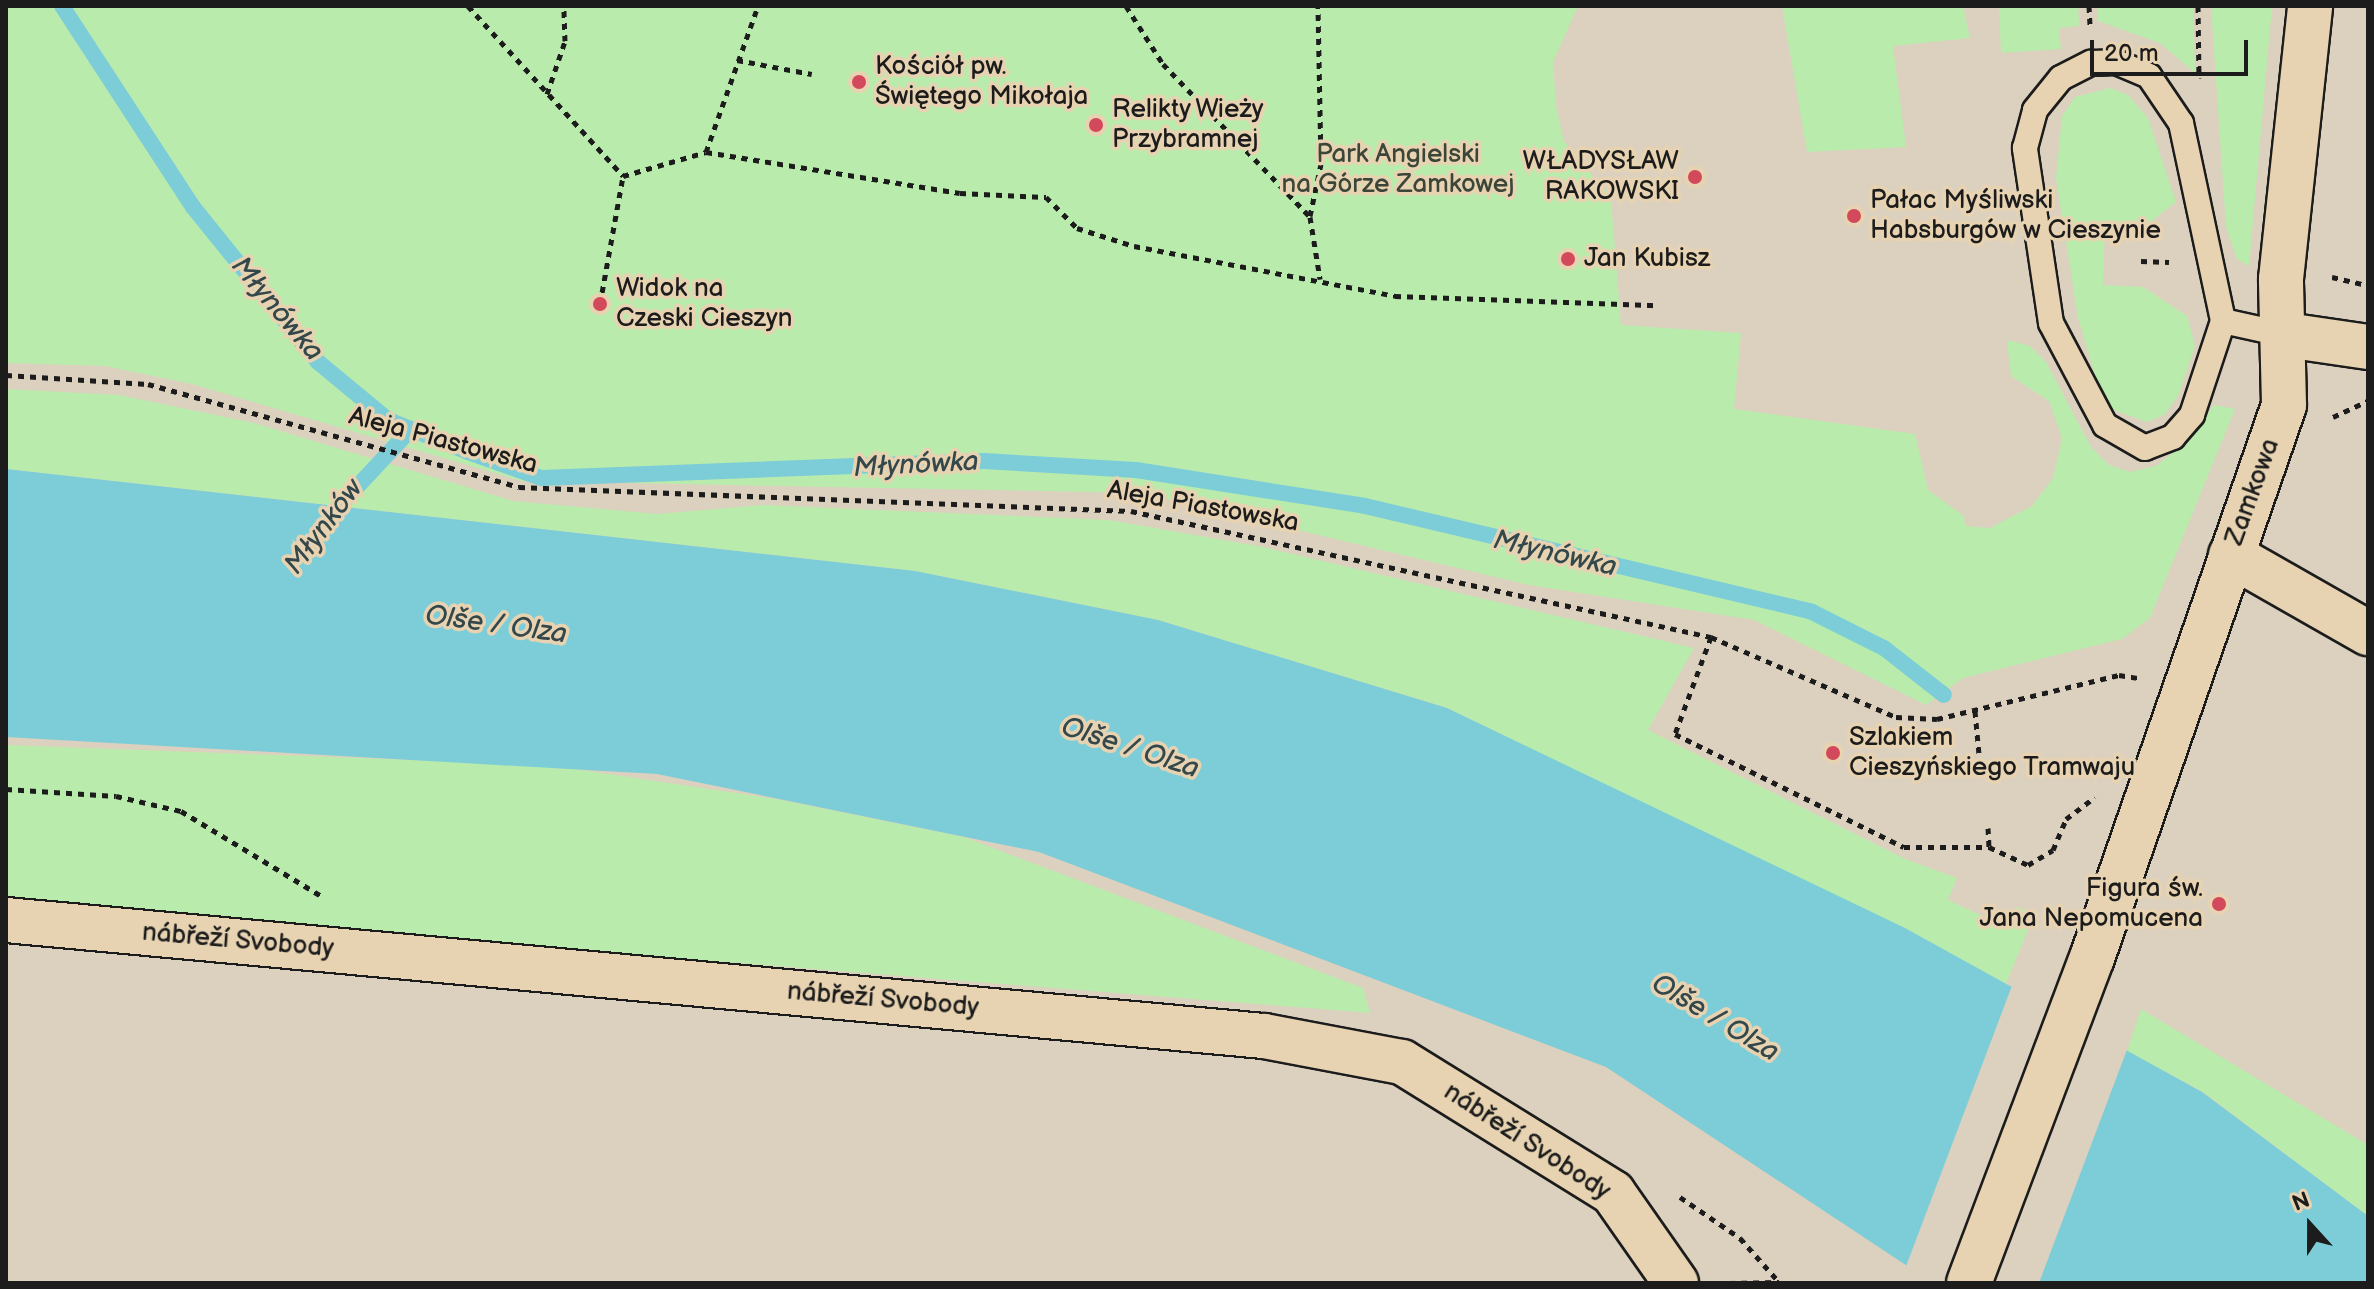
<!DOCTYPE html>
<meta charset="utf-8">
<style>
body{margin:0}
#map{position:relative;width:2374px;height:1289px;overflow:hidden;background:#dcd0be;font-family:"Balsamiq Sans",sans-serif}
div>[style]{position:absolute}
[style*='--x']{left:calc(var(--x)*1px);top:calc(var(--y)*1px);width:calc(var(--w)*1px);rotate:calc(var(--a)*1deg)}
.green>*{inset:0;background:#b9ecac}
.water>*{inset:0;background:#7dcdd8}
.pier>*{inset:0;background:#dcd0be}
.stream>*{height:16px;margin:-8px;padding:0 8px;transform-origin:8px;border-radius:8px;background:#7dcdd8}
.path>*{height:5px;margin-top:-2.5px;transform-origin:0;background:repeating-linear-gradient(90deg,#1c1c1c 0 6px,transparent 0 12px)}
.roads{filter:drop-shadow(2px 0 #1c1c1c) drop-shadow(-2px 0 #1c1c1c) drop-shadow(0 2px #1c1c1c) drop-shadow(0 -2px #1c1c1c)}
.lane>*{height:24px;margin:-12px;padding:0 12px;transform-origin:12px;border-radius:12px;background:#e7d3b1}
.street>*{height:44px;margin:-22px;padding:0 22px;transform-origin:22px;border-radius:22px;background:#e7d3b1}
.secondary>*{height:44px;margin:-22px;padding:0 22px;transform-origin:22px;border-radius:22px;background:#e7d3b1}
.dots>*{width:22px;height:22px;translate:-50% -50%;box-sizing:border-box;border:4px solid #e7d3b1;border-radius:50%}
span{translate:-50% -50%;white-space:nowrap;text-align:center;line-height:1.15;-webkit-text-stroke:7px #e7d3b1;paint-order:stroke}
.poi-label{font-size:26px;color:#1c1c1c}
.left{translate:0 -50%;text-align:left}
.right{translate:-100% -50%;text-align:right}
.park-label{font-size:26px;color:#3b4639}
.street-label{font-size:26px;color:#1c1c1c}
.water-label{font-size:28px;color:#34484b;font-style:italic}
.frame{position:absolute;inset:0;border:8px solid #1c1c1c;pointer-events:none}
.north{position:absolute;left:2270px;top:1185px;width:80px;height:80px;-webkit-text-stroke:6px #e7d3b1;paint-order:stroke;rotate:339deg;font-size:22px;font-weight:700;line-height:32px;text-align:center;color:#1c1c1c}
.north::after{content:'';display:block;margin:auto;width:28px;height:36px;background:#1c1c1c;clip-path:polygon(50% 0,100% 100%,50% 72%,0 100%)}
.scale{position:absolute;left:2090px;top:40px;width:158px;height:36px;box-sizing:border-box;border:4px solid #1c1c1c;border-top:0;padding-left:10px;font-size:24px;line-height:28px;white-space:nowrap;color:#1c1c1c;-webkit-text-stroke:6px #e7d3b1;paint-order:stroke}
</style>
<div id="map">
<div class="green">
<i style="clip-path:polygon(6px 6px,1578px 6px,1553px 62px,1556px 107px,1564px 141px,1611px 198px,1621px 325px,1741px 333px,1734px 409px,1915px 434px,1928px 490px,1964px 516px,1965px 526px,1990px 528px,2032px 506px,2053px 478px,2062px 438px,2049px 401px,2011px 376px,2007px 340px,2030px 346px,2046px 362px,2091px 447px,2109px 465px,2130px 472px,2156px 466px,2188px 441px,2214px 405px,2235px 409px,2150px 618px,2122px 639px,1963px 678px,1926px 705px,1754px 620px,1529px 585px,1142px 493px,522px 481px,192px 384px,105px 366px,6px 363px)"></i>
<i style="clip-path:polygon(1782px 6px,1963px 6px,1970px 38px,1893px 46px,1906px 147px,1807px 152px)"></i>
<i style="clip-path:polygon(1999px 6px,2078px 6px,2079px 26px,2059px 28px,2061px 49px,2001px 53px)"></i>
<i style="clip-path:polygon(2097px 6px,2193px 6px,2195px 73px,2160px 43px,2098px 21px)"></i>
<i style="clip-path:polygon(2211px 6px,2272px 6px,2249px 266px,2237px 259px,2226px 227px)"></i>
<i style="clip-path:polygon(2110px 88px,2128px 95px,2148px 118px,2176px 202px,2149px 223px,2105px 223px,2103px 285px,2143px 287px,2187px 316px,2195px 346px,2178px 396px,2164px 415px,2147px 422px,2111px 409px,2097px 382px,2078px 318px,2056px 178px,2062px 116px,2075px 97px)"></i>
<i style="clip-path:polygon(6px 389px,119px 395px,254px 423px,513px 501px,657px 514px,762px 505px,1109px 520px,1263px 547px,1694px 648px,1648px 730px,1905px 859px,1957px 878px,1948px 900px,2004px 926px,2016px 907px,2035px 913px,2006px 984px,1447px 708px,1158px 620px,915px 571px,6px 469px)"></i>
<i style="clip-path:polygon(6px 745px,548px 765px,776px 799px,964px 837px,1363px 988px,1370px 1013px,6px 905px)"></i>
<i style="clip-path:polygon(2141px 1009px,2368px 1145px,2368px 1216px,2203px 1092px,2127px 1051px)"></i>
</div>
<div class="water">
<i style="clip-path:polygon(6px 469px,915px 571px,1158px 620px,1447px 708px,1905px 928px,2202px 1092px,2368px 1216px,2368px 1283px,1933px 1283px,1606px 1067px,1039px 852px,657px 774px,6px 737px)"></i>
</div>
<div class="pier">
<i style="clip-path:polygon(2013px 983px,2128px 1047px,2039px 1283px,1926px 1283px,1905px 1269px)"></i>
</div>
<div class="stream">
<i style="--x:62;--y:6;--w:240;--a:56.9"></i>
<i style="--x:193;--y:207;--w:199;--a:51.1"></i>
<i style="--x:318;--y:362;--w:91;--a:39.6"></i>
<i style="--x:388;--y:420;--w:86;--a:21.8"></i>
<i style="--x:468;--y:452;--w:77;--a:19.6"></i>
<i style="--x:541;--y:478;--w:443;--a:-2.2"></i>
<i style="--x:984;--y:461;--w:152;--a:3.4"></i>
<i style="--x:1136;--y:470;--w:232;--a:8.9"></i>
<i style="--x:1365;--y:506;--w:459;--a:13.3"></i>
<i style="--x:1812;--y:612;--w:80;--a:26.6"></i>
<i style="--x:1884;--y:648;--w:76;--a:38.1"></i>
<i style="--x:328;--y:518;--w:122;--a:-47"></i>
</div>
<div class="path">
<i style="--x:468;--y:6;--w:230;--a:47.6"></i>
<i style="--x:623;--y:176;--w:86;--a:-16.1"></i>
<i style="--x:706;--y:152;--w:257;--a:9.2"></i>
<i style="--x:960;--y:193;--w:86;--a:2.7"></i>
<i style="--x:1046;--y:197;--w:44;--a:45"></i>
<i style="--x:1077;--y:228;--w:60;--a:17.5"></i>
<i style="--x:1134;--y:246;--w:266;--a:10.8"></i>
<i style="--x:1395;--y:296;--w:262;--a:2"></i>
<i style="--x:1126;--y:6;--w:69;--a:57.5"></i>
<i style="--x:1163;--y:64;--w:212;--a:46.1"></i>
<i style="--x:1310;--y:217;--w:63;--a:80.8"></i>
<i style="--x:2089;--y:6;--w:20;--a:87"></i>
<i style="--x:2198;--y:6;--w:72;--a:89.2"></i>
<i style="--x:737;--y:60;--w:76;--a:10.6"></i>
<i style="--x:547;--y:94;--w:56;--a:-71.2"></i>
<i style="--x:565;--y:41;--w:35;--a:-92"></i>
<i style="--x:706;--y:152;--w:155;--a:-70.4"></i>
<i style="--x:1310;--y:216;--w:53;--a:-78.1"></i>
<i style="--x:1321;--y:164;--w:158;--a:-91.1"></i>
<i style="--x:2141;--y:261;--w:28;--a:2"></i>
<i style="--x:2332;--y:277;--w:37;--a:13"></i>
<i style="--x:600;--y:304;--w:130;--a:-79.8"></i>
<i style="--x:6;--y:375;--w:142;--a:3.6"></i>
<i style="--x:148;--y:384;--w:385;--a:15.5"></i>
<i style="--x:519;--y:487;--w:612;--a:2.25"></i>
<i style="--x:1131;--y:511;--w:594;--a:12.26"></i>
<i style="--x:1711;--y:637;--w:202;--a:23.4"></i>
<i style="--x:1896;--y:717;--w:41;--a:2.8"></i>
<i style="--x:1937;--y:719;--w:187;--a:-13.6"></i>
<i style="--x:2119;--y:675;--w:20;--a:9"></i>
<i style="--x:2333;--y:417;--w:38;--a:-25"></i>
<i style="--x:1711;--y:637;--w:103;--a:110.4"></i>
<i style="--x:1675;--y:734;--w:255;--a:26.3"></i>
<i style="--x:1904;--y:847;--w:85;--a:0"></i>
<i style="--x:1975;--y:711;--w:65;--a:84.7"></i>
<i style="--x:6;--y:789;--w:110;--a:3.6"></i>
<i style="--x:116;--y:796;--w:67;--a:13"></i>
<i style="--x:181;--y:811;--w:166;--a:31.2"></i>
<i style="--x:1988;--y:828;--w:19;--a:87"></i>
<i style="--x:1989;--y:847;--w:43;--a:24.8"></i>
<i style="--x:2028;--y:865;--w:29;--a:-31"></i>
<i style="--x:2053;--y:850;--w:34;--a:-67"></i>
<i style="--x:2066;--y:819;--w:36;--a:-37"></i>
<i style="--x:1680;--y:1197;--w:73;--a:34.3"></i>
<i style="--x:1740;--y:1238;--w:59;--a:48.4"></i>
<i style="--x:1729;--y:1283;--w:50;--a:-1.1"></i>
</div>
<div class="roads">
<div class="lane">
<i style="--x:2116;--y:62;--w:36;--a:23"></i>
<i style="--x:2149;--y:76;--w:57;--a:55.8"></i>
<i style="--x:2181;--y:123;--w:202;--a:78"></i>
<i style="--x:2223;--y:321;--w:99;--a:108.3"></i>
<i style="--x:2192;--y:415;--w:29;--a:131"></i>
<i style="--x:2173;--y:437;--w:30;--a:159"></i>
<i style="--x:2145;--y:448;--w:46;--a:-150.1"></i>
<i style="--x:2105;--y:425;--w:115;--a:-117.9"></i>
<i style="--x:2051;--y:323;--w:177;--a:-98.5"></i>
<i style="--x:2025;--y:148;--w:39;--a:-75"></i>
<i style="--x:2035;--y:110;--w:41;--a:-50.9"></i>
<i style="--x:2061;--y:78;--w:34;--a:-27"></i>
<i style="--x:2091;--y:63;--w:25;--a:-2"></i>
<i style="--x:2223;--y:321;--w:65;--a:12.5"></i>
</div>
<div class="street">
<i style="--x:2286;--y:335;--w:83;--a:8.3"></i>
<i style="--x:2231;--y:555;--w:158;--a:29.7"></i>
<i style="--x:6;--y:920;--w:1263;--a:5.27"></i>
<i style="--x:1264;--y:1036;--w:140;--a:10.7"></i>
<i style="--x:1402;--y:1062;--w:248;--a:31.8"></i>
<i style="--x:1613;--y:1193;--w:110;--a:55"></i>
<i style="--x:2092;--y:958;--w:585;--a:-70.85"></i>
<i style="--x:2284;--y:405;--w:126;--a:-91.4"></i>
<i style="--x:2281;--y:279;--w:275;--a:-83.9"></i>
</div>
<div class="secondary">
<i style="--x:1969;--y:1283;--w:347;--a:-69.3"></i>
</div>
</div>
<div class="dots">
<i style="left:859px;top:82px;background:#d1495b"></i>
<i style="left:1096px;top:125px;background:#d1495b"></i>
<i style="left:1695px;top:177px;background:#d1495b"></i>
<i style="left:1854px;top:216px;background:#d1495b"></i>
<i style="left:1568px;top:259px;background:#d1495b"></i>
<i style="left:600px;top:304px;background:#d1495b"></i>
<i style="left:1833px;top:753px;background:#d1495b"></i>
<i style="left:2219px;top:904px;background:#d1495b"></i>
</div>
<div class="poi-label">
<span class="left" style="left:875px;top:82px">Kościół pw.<br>Świętego Mikołaja</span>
<span class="left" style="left:1112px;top:125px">Relikty Wieży<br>Przybramnej</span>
<span class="right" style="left:1679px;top:177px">WŁADYSŁAW<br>RAKOWSKI</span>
<span class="left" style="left:1870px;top:216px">Pałac Myśliwski<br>Habsburgów w Cieszynie</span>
<span class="left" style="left:1584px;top:259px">Jan Kubisz</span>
<span class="left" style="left:616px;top:304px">Widok na<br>Czeski Cieszyn</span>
<span class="left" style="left:1849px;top:753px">Szlakiem<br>Cieszyńskiego Tramwaju</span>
<span class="right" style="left:2203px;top:904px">Figura św.<br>Jana Nepomucena</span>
</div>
<div class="park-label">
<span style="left:1398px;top:170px">Park Angielski<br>na Górze Zamkowej</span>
</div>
<div class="street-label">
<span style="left:443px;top:441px;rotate:15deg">Aleja Piastowska</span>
<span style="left:2253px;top:492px;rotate:-70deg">Zamkowa</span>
<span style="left:1203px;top:507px;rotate:10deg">Aleja Piastowska</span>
<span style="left:238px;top:941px;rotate:5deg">nábřeží Svobody</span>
<span style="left:883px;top:1000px;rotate:5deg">nábřeží Svobody</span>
<span style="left:1527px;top:1142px;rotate:33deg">nábřeží Svobody</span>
</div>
<div class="water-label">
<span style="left:277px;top:309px;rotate:50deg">Młynówka</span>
<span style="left:916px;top:465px;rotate:-3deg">Młynówka</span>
<span style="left:324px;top:527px;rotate:-53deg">Młynków</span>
<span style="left:1555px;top:554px;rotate:13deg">Młynówka</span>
<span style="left:496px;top:625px;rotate:8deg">Olše / Olza</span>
<span style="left:1130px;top:748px;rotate:18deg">Olše / Olza</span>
<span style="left:1715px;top:1018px;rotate:31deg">Olše / Olza</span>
</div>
<div class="frame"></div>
<div class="north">N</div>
<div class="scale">20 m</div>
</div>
